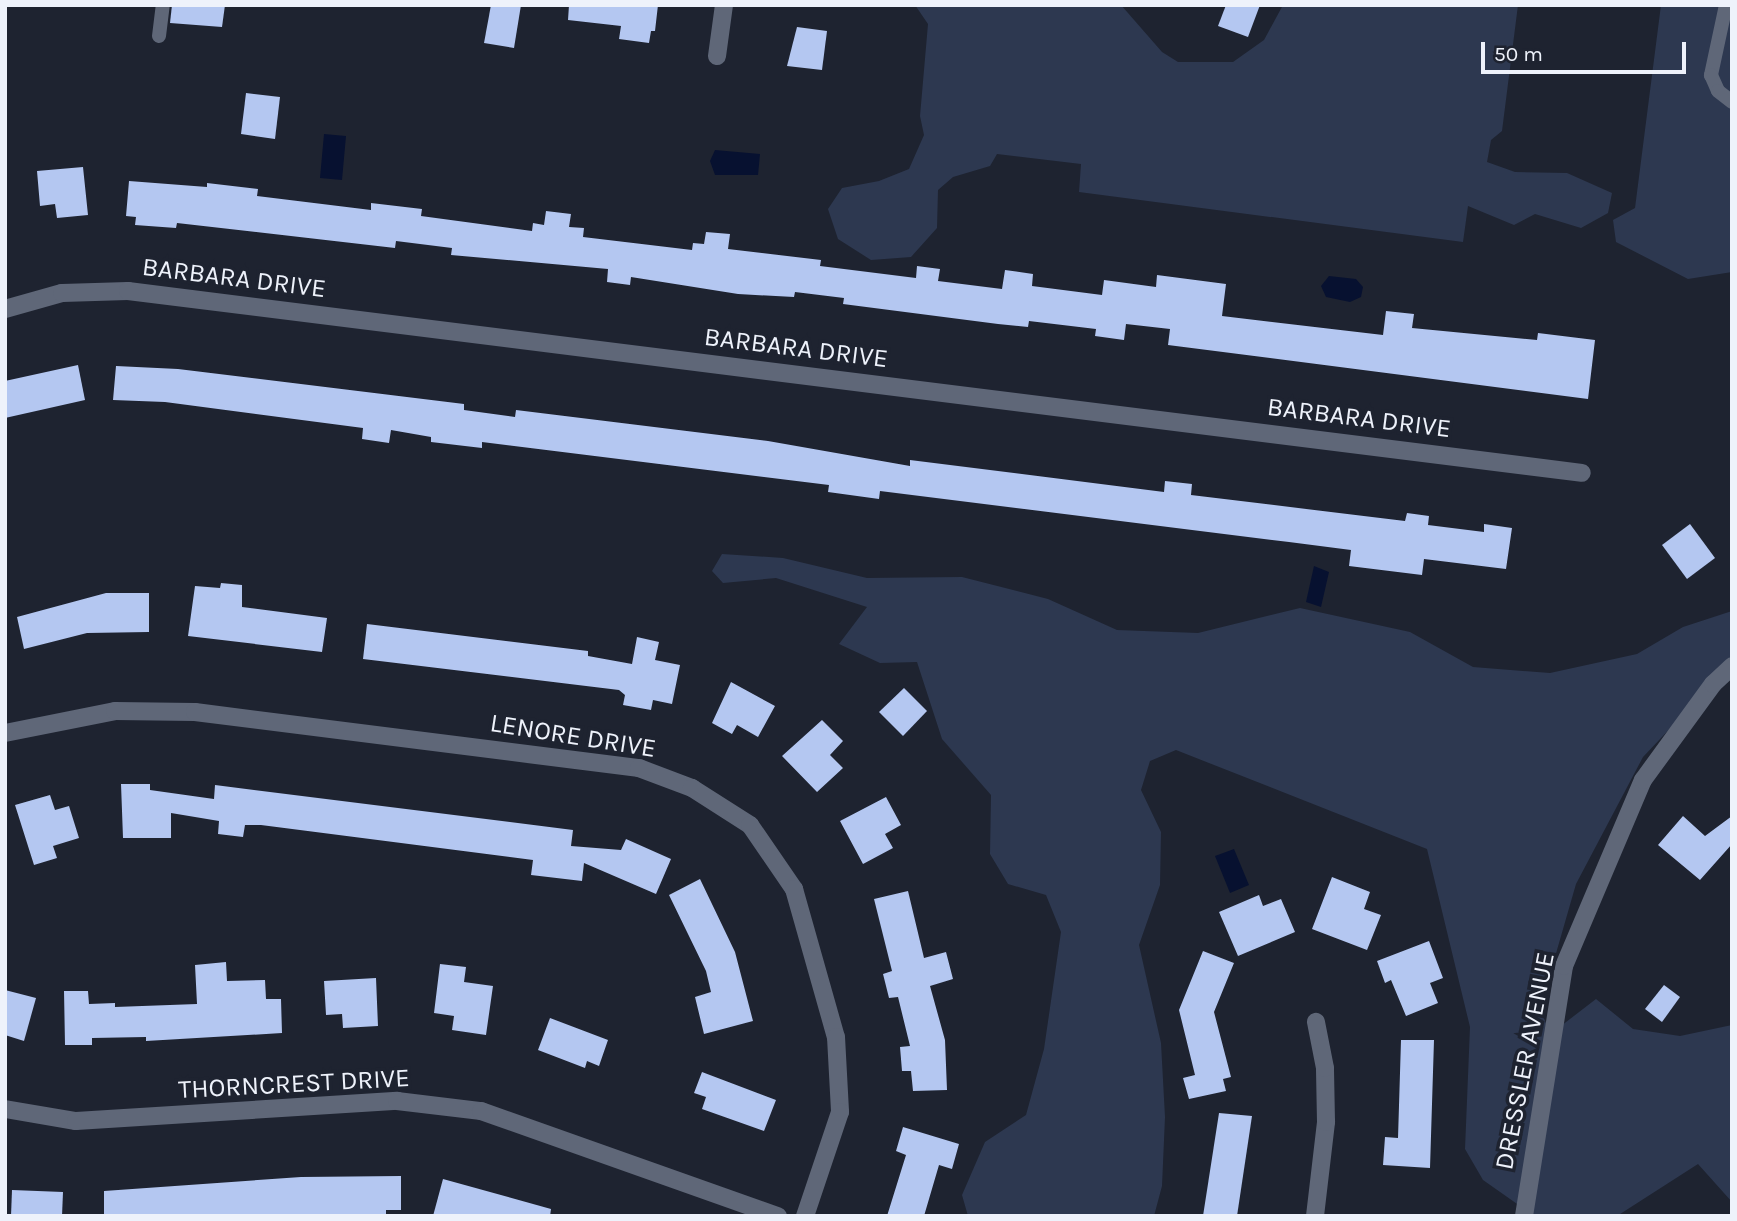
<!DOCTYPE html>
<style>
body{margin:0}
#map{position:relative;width:1737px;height:1221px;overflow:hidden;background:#1e2330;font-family:Karla,sans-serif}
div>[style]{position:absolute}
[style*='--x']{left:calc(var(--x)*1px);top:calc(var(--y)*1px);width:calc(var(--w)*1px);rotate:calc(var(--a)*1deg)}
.green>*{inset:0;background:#2d3850}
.water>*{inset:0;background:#071130}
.building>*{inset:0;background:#b4c7f1}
.lane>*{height:14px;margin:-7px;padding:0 7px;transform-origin:7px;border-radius:7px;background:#5f6778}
.street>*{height:18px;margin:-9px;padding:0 9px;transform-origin:9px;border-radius:9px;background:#5f6778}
span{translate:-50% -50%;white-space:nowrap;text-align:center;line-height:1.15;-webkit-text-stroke:7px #1e2330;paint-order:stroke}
.street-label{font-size:26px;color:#eef2fb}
.frame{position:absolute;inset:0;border:7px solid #eef2fb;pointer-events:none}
.scale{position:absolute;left:1481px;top:42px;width:205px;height:32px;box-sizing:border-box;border:4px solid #eef2fb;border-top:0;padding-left:9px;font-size:21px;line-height:24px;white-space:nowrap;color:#eef2fb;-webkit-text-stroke:5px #1e2330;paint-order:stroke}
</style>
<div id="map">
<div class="green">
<i style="clip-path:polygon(915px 5px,1121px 5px,1162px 52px,1178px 62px,1233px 62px,1264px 40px,1283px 5px,1518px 5px,1502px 131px,1491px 140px,1487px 162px,1515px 172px,1567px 173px,1612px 193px,1608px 213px,1581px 228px,1535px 214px,1514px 225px,1468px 206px,1463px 242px,1079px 192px,1081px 164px,997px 154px,990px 166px,953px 177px,938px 190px,937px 228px,911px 257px,871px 260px,838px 239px,828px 209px,842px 188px,879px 181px,909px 169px,924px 135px,920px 116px,928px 24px)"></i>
<i style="clip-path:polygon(1661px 5px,1732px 5px,1732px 272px,1688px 279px,1616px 242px,1613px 220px,1635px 208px)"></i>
<i style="clip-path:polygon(722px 554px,783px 558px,867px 578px,962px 577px,1048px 599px,1117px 630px,1198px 633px,1300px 608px,1410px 632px,1473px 667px,1550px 673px,1637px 654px,1683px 627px,1732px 611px,1732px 663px,1643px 757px,1576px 884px,1540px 1009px,1548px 1028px,1520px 1206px,1483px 1180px,1465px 1149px,1470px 1027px,1427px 849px,1176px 750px,1150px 761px,1141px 790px,1161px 832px,1160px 885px,1139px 945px,1161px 1043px,1165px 1117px,1162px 1186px,1154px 1216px,968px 1216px,962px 1195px,985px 1142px,1026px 1115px,1044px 1049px,1061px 932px,1046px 895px,1008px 884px,990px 854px,991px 795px,942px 739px,917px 662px,880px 663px,839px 644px,867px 607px,776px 578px,723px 583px,712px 571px)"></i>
<i style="clip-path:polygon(1596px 999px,1633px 1029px,1680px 1036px,1732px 1025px,1732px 1202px,1698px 1164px,1617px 1216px,1528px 1216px,1557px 1029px)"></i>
</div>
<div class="water">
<i style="clip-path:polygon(324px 134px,346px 136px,342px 180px,320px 178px)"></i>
<i style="clip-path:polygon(715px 150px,760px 154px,758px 175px,715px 175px,710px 161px)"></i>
<i style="clip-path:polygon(1329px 276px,1356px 279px,1363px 287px,1361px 297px,1350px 302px,1326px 297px,1321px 286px)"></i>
<i style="clip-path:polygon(1314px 566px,1329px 572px,1321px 607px,1306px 602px)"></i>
<i style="clip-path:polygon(1234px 849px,1249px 885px,1230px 893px,1215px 856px)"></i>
</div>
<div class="building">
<i style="clip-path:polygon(172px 5px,225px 5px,222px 27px,170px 23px)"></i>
<i style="clip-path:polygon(491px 5px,521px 5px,514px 48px,484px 43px)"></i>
<i style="clip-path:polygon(569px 5px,658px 5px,655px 31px,651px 31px,649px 43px,619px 39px,621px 26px,568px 20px)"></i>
<i style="clip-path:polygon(1226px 5px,1260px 5px,1248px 37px,1218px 26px)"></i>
<i style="clip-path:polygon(797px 27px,827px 31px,822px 70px,787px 66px)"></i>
<i style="clip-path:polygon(246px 93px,280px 97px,275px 139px,241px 134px)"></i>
<i style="clip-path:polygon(83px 167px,88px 215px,57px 218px,55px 204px,40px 206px,37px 171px)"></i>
<i style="clip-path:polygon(129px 181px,207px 187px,207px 183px,258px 189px,257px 196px,371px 210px,371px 203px,422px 209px,421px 216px,532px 231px,533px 223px,544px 225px,546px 211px,571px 214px,569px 227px,584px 228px,583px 237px,692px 250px,693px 243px,704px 244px,706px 232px,730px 234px,728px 249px,821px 260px,820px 266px,916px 278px,917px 266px,940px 269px,938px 281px,1002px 289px,1005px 270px,1033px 274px,1032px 286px,1102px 295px,1104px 280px,1156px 287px,1157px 275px,1226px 284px,1222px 316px,1383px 335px,1386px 311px,1414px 314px,1412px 328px,1537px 340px,1538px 333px,1595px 340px,1588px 399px,1168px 345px,1170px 329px,1126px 324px,1124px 340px,1095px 336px,1096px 329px,1029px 321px,1028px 327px,998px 324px,843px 304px,844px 298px,795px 292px,794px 297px,738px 294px,631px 277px,630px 285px,607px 282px,608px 269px,451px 255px,452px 248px,396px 241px,395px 248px,177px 223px,176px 228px,135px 225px,136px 217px,126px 216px)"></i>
<i style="clip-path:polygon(78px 365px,85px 400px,5px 418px,5px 381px)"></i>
<i style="clip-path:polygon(116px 366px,178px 369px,464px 404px,464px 410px,515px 417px,516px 410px,768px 441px,910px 466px,910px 460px,1164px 492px,1165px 481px,1192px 484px,1191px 495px,1405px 521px,1407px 513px,1429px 516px,1428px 525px,1484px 532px,1484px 524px,1512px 528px,1506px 569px,1424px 559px,1422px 575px,1349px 566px,1351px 550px,1289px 542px,880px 491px,879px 499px,828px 492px,829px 485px,482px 442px,482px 448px,431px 442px,431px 437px,391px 430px,389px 443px,362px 439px,363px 428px,165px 402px,113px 400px)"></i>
<i style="clip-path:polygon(1690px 524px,1715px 558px,1687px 579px,1662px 545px)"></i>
<i style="clip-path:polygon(221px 583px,242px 585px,242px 607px,327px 618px,322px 652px,188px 636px,195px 586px,220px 588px)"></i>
<i style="clip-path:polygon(106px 593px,149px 593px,149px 632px,87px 633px,24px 649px,17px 617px)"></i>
<i style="clip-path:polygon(367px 624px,588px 651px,588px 656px,632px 664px,637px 637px,659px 642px,655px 660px,680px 665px,672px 704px,653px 700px,651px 710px,623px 705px,625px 695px,619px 690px,363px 659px)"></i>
<i style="clip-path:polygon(731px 682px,775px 706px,758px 737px,737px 725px,732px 734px,712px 723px)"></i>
<i style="clip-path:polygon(904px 688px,927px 711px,903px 736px,879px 712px)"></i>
<i style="clip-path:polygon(822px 720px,843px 741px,830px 755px,843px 768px,817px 792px,782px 756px)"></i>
<i style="clip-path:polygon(121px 784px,150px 784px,150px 790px,214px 799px,215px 785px,573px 830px,571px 846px,621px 850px,626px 839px,671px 859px,656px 894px,584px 863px,582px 881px,531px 875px,533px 860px,261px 825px,245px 825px,243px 837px,218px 834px,219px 821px,171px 813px,171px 838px,123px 838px)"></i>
<i style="clip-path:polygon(50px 795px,55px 810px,69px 806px,79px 838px,53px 846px,57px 858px,34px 865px,15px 805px)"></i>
<i style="clip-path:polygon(886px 797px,901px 825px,885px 834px,893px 848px,863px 864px,840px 821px)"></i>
<i style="clip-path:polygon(1683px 816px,1705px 836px,1732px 816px,1732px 844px,1700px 880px,1658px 845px)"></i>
<i style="clip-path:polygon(1332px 877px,1370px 892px,1364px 909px,1381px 915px,1367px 950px,1312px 929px)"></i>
<i style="clip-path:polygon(700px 879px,735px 952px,753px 1021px,704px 1034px,695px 997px,711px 992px,706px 971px,669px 895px)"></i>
<i style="clip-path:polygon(908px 891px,924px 958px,946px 952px,953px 979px,930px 986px,945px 1040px,947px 1090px,913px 1091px,911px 1071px,902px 1071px,900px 1047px,910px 1046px,898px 997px,889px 998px,883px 974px,892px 971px,874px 899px)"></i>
<i style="clip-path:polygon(1259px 895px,1263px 906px,1281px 899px,1295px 932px,1238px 956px,1219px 912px)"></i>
<i style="clip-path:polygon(1429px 941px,1443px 978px,1430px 983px,1438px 1003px,1406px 1016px,1391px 980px,1385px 983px,1377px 961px)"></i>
<i style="clip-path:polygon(1203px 951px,1234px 963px,1214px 1012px,1231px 1077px,1223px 1079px,1226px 1091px,1189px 1099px,1183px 1078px,1195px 1075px,1179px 1010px)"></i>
<i style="clip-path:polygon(226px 962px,227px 981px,265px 980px,266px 999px,281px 999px,282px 1033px,146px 1041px,146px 1037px,92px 1038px,92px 1045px,65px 1045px,64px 991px,88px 991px,89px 1004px,115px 1003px,115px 1007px,197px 1004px,195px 965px)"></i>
<i style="clip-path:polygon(440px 964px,466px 967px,464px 982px,493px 986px,486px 1035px,452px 1030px,454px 1016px,434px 1013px)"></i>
<i style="clip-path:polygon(376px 978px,378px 1026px,343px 1028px,342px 1014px,326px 1015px,324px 981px)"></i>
<i style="clip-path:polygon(1664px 985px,1680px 997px,1662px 1022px,1645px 1009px)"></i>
<i style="clip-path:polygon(5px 990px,36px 998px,24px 1041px,5px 1035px)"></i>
<i style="clip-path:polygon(550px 1018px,608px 1040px,599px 1066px,587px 1061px,585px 1068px,538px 1050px)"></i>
<i style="clip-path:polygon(1401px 1040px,1434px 1040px,1430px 1168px,1383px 1165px,1385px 1137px,1398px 1138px)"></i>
<i style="clip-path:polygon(702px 1072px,776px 1100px,764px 1131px,702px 1109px,706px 1097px,694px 1093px)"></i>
<i style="clip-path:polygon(1219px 1113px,1252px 1116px,1237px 1216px,1203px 1216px)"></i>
<i style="clip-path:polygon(903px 1127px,959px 1144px,952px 1169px,939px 1165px,924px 1216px,887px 1216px,906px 1155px,896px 1151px)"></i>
<i style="clip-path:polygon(401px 1176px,401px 1210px,386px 1210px,386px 1216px,104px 1216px,104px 1191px,301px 1177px)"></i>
<i style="clip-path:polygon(443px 1179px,551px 1209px,550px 1216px,433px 1216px)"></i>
<i style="clip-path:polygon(12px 1190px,63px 1192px,62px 1216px,11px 1216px)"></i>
</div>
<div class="lane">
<i style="--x:1726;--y:5;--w:72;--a:102.1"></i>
<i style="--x:1711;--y:75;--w:17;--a:66"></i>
<i style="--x:1718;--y:91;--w:18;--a:38"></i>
<i style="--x:159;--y:36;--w:31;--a:-83"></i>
</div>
<div class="street">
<i style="--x:717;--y:56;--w:51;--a:-82.2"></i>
<i style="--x:5;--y:309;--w:59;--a:-15.7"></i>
<i style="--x:62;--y:293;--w:66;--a:-1.7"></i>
<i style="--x:128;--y:291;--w:1465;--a:7.13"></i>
<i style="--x:5;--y:733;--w:112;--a:-11.3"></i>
<i style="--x:115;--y:711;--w:80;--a:0.7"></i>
<i style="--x:195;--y:712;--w:448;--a:7.2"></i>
<i style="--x:639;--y:768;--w:57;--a:20.7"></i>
<i style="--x:692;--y:788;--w:69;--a:32.5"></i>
<i style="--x:750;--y:825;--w:78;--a:55.5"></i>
<i style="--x:794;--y:889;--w:154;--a:74.2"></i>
<i style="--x:836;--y:1037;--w:75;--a:86.9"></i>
<i style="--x:840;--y:1112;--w:110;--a:108.6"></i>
<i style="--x:5;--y:1109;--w:72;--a:9.6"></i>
<i style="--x:76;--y:1121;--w:322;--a:-3.6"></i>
<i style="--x:397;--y:1101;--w:85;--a:6.8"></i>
<i style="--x:481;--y:1111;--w:315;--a:19.5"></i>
<i style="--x:1315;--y:1216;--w:95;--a:-83.3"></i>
<i style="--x:1326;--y:1122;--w:54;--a:-91.1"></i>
<i style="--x:1325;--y:1068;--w:47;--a:-101.1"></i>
<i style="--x:1524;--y:1216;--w:253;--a:-80.9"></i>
<i style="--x:1564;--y:966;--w:202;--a:-67"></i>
<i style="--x:1643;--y:780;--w:119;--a:-53.9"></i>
<i style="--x:1713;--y:684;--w:26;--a:-43"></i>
</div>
<div class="street-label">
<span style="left:234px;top:278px;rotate:7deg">BARBARA DRIVE</span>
<span style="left:796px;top:348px;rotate:7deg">BARBARA DRIVE</span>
<span style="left:1359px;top:418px;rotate:7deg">BARBARA DRIVE</span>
<span style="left:573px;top:736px;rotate:9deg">LENORE DRIVE</span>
<span style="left:1525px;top:1061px;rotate:-79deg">DRESSLER AVENUE</span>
<span style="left:294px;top:1084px;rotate:-3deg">THORNCREST DRIVE</span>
</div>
<div class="frame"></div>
<div class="scale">50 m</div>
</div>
